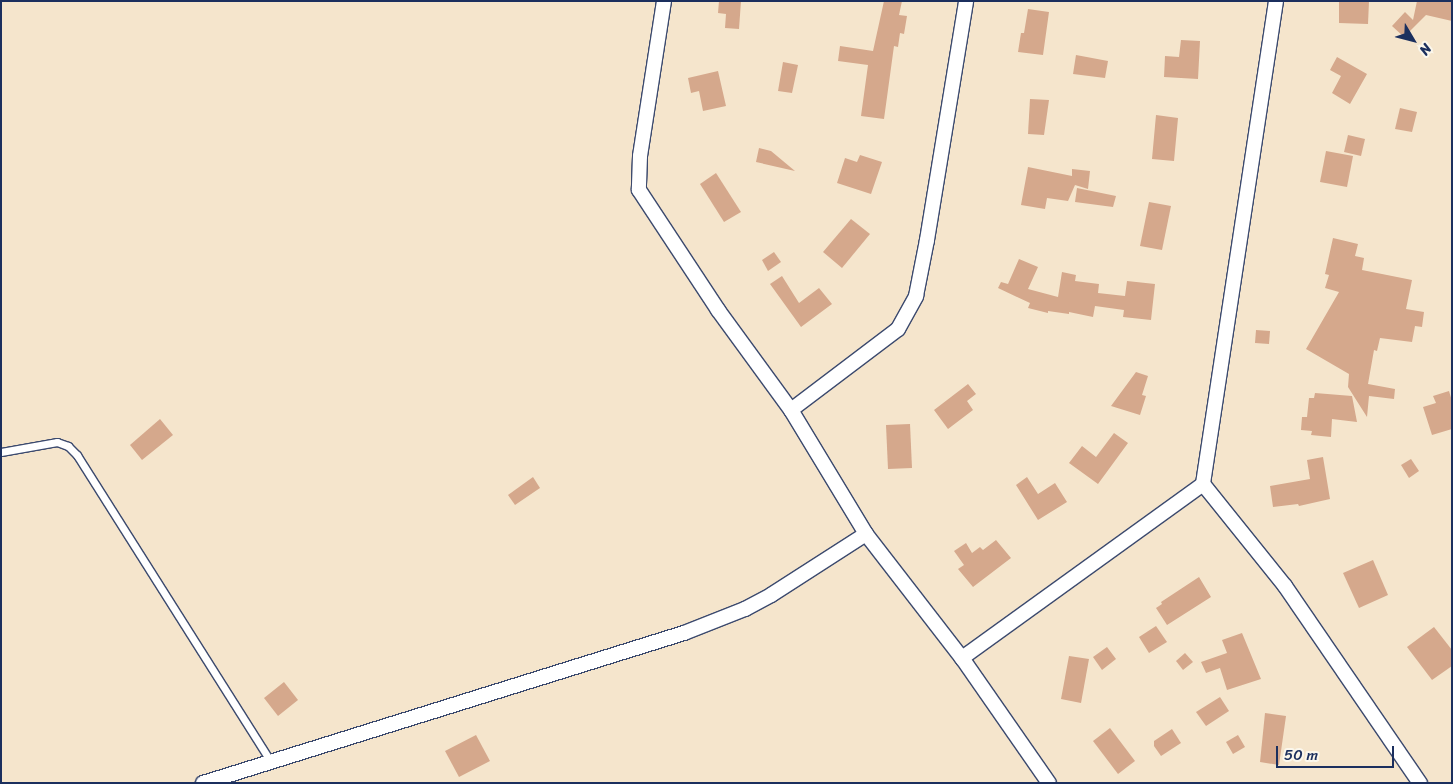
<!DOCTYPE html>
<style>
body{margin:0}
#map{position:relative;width:1453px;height:784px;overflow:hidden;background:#f5e5cc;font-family:Sriracha,sans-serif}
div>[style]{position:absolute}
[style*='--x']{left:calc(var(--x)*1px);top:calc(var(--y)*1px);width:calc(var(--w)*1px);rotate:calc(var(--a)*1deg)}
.building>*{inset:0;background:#d5a88c}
.roads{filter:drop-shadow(1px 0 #3c4a6e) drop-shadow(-1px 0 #3c4a6e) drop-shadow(0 1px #3c4a6e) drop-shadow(0 -1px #3c4a6e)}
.service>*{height:7px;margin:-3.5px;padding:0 3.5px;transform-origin:3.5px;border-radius:3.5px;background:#fff}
.minor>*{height:14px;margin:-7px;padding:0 7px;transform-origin:7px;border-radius:7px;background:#fff}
span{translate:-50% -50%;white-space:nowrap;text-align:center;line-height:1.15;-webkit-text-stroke:4px #fbf7ec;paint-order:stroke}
.frame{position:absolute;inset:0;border:2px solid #1b2f5e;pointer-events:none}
.north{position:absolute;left:1388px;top:15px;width:50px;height:50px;-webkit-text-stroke:4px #fbf7ec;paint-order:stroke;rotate:127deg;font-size:14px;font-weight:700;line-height:20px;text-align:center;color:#1b2f5e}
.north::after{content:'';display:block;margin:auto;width:18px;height:22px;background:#1b2f5e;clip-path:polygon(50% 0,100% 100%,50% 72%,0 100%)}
.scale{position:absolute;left:1276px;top:746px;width:118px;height:22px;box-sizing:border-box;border:2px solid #1b2f5e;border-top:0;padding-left:6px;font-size:15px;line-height:18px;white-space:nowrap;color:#1b2f5e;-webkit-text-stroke:4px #fbf7ec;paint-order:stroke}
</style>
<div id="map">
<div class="building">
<i style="clip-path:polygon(719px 1px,741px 1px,739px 29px,725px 28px,726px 14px,718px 13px)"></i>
<i style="clip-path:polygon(884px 1px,902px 1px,899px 15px,907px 16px,904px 34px,900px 33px,898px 47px,894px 46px,884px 119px,861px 116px,868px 65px,838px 61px,840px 46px,873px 51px)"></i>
<i style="clip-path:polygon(1339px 1px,1369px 1px,1368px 24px,1339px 23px)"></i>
<i style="clip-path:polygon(1417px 1px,1452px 1px,1452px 21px,1426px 15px,1404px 37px,1392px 26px,1405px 12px,1413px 20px)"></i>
<i style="clip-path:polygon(1028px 9px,1049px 12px,1043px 55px,1018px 52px,1021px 33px,1024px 33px)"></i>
<i style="clip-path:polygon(1181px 40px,1200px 41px,1198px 79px,1164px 77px,1165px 56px,1179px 57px)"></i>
<i style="clip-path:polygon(1076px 55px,1108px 61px,1105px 78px,1073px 74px)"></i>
<i style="clip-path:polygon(1337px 57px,1367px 74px,1350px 104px,1332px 93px,1341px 76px,1330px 70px)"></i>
<i style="clip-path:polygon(783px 62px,798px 65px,792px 93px,778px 91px)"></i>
<i style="clip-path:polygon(718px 71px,726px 106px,703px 111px,699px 91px,691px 93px,688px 78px)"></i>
<i style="clip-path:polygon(1030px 99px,1049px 100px,1044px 135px,1028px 134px)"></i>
<i style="clip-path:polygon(1400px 108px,1417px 112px,1412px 132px,1395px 129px)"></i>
<i style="clip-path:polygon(1156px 115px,1178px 118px,1174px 161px,1152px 159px)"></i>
<i style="clip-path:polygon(1348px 135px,1365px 139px,1361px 156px,1344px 152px)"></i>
<i style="clip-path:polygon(759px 148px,771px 151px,795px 171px,756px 162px)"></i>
<i style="clip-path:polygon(1326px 151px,1353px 156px,1347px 187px,1320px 182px)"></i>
<i style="clip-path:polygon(860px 155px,882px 162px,871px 194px,837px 183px,845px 158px,857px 162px)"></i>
<i style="clip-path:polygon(1028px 167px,1072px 176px,1072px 169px,1090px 171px,1088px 189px,1075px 185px,1068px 201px,1047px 198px,1045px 209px,1021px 205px)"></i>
<i style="clip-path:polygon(716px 173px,741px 212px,724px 222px,700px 184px)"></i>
<i style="clip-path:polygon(1077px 188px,1116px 196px,1113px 207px,1075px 202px)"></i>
<i style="clip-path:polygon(1149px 202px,1171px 206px,1162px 250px,1140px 246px)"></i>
<i style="clip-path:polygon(851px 219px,870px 234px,842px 268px,823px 252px)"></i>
<i style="clip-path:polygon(1333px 238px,1358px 244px,1355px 256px,1364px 258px,1362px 270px,1412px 280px,1406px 309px,1424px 312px,1422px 327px,1415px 326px,1412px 342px,1380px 338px,1377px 351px,1374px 350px,1368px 384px,1395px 389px,1394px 399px,1369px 396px,1367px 417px,1348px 387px,1349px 374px,1306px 349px,1339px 292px,1325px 288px,1329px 275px,1325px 274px)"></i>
<i style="clip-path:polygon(774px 252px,781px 262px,768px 271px,762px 260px)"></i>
<i style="clip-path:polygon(1019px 259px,1038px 267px,1028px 289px,1058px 297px,1062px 272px,1076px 275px,1075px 281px,1099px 284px,1098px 293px,1125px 296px,1127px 281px,1155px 284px,1151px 320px,1123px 317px,1124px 310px,1095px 306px,1093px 317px,1069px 312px,1069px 314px,1048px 311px,1048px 313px,1028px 308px,1030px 303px,998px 288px,1001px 282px,1008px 284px)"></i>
<i style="clip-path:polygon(782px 276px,799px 303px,819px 288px,832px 304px,801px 327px,770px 284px)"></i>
<i style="clip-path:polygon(1256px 330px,1270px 331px,1269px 344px,1255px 343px)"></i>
<i style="clip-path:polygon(1136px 372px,1148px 376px,1142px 395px,1146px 396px,1140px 415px,1111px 406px)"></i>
<i style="clip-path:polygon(968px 384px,976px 394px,967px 401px,973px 410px,948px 429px,934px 410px)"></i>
<i style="clip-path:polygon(1449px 391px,1452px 401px,1452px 429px,1432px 435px,1423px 407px,1436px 403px,1433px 396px)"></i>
<i style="clip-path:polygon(1315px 393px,1352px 396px,1357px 422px,1332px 419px,1331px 437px,1311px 435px,1312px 431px,1301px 430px,1302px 417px,1307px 417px,1309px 398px,1314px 398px)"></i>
<i style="clip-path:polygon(160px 419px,173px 435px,142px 460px,130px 445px)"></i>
<i style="clip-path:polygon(910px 424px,912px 468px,888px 469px,886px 425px)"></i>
<i style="clip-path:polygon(1114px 433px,1128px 443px,1098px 484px,1069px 463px,1082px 446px,1096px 457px)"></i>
<i style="clip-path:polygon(1323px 457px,1330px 499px,1299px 506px,1298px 504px,1273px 507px,1270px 486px,1310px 479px,1307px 460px)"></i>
<i style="clip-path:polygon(1411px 459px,1419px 471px,1409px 478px,1401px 465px)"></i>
<i style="clip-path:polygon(533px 477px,540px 488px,515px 505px,508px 495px)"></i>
<i style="clip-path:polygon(1027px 477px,1038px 494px,1055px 483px,1067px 502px,1038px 520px,1016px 485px)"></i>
<i style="clip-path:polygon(996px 540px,1011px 558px,973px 587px,958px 569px,964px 565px,954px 551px,966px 543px,972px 553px,980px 547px,983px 550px)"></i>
<i style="clip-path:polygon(1373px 560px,1388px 595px,1359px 608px,1343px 573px)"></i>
<i style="clip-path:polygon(1199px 577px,1211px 597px,1167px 625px,1156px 608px,1162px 604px,1161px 602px)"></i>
<i style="clip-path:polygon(1156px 626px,1167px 642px,1149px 653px,1139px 637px)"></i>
<i style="clip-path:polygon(1434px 627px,1452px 650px,1452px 666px,1432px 680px,1407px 647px)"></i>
<i style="clip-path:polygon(1242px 633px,1261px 679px,1227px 690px,1220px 668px,1206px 673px,1201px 662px,1227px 653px,1222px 640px)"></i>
<i style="clip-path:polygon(1107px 647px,1116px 659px,1102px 670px,1093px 657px)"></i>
<i style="clip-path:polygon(1185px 653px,1193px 662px,1183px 670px,1176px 661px)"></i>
<i style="clip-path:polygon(1069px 656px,1089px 659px,1081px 703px,1061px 699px)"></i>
<i style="clip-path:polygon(284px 682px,298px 700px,278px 716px,264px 698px)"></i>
<i style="clip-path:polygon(1220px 697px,1229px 711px,1206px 726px,1196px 712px)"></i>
<i style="clip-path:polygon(1265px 713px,1286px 716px,1279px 765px,1260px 762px)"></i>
<i style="clip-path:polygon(1110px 728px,1135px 761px,1118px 774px,1093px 741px)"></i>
<i style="clip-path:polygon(1172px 729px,1181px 743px,1161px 756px,1154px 746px,1154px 741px)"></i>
<i style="clip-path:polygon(476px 735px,490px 761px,459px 777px,445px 751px)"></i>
<i style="clip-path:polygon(1238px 735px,1245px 747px,1233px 754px,1226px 742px)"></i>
</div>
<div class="roads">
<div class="service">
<i style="--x:1;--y:452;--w:57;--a:-10.1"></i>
<i style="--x:57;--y:442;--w:12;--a:20"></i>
<i style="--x:68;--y:446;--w:13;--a:45"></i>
<i style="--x:77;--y:455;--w:363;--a:57.7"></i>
</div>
<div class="minor">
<i style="--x:664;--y:1;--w:157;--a:98.8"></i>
<i style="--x:640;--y:156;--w:34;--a:92"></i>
<i style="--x:639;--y:190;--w:144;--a:56.6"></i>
<i style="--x:718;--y:310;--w:124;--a:53.9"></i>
<i style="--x:791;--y:410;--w:145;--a:58.8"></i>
<i style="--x:866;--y:534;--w:157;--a:52.3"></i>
<i style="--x:962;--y:658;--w:152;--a:55.2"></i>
<i style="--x:1276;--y:1;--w:488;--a:98.6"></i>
<i style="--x:1203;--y:484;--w:131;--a:51.2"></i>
<i style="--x:1285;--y:586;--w:239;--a:55.6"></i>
<i style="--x:791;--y:410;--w:134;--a:-37.1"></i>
<i style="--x:898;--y:329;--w:38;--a:-61"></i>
<i style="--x:916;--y:296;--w:57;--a:-78.9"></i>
<i style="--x:927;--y:240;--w:242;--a:-80.7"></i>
<i style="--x:962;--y:658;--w:297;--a:-35.8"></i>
<i style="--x:203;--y:783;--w:504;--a:-17.32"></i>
<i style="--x:684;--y:633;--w:66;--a:-21.5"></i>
<i style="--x:745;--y:609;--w:30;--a:-28"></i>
<i style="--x:771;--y:595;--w:113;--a:-32.7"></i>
</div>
</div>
<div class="frame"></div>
<div class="north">N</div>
<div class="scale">50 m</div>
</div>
